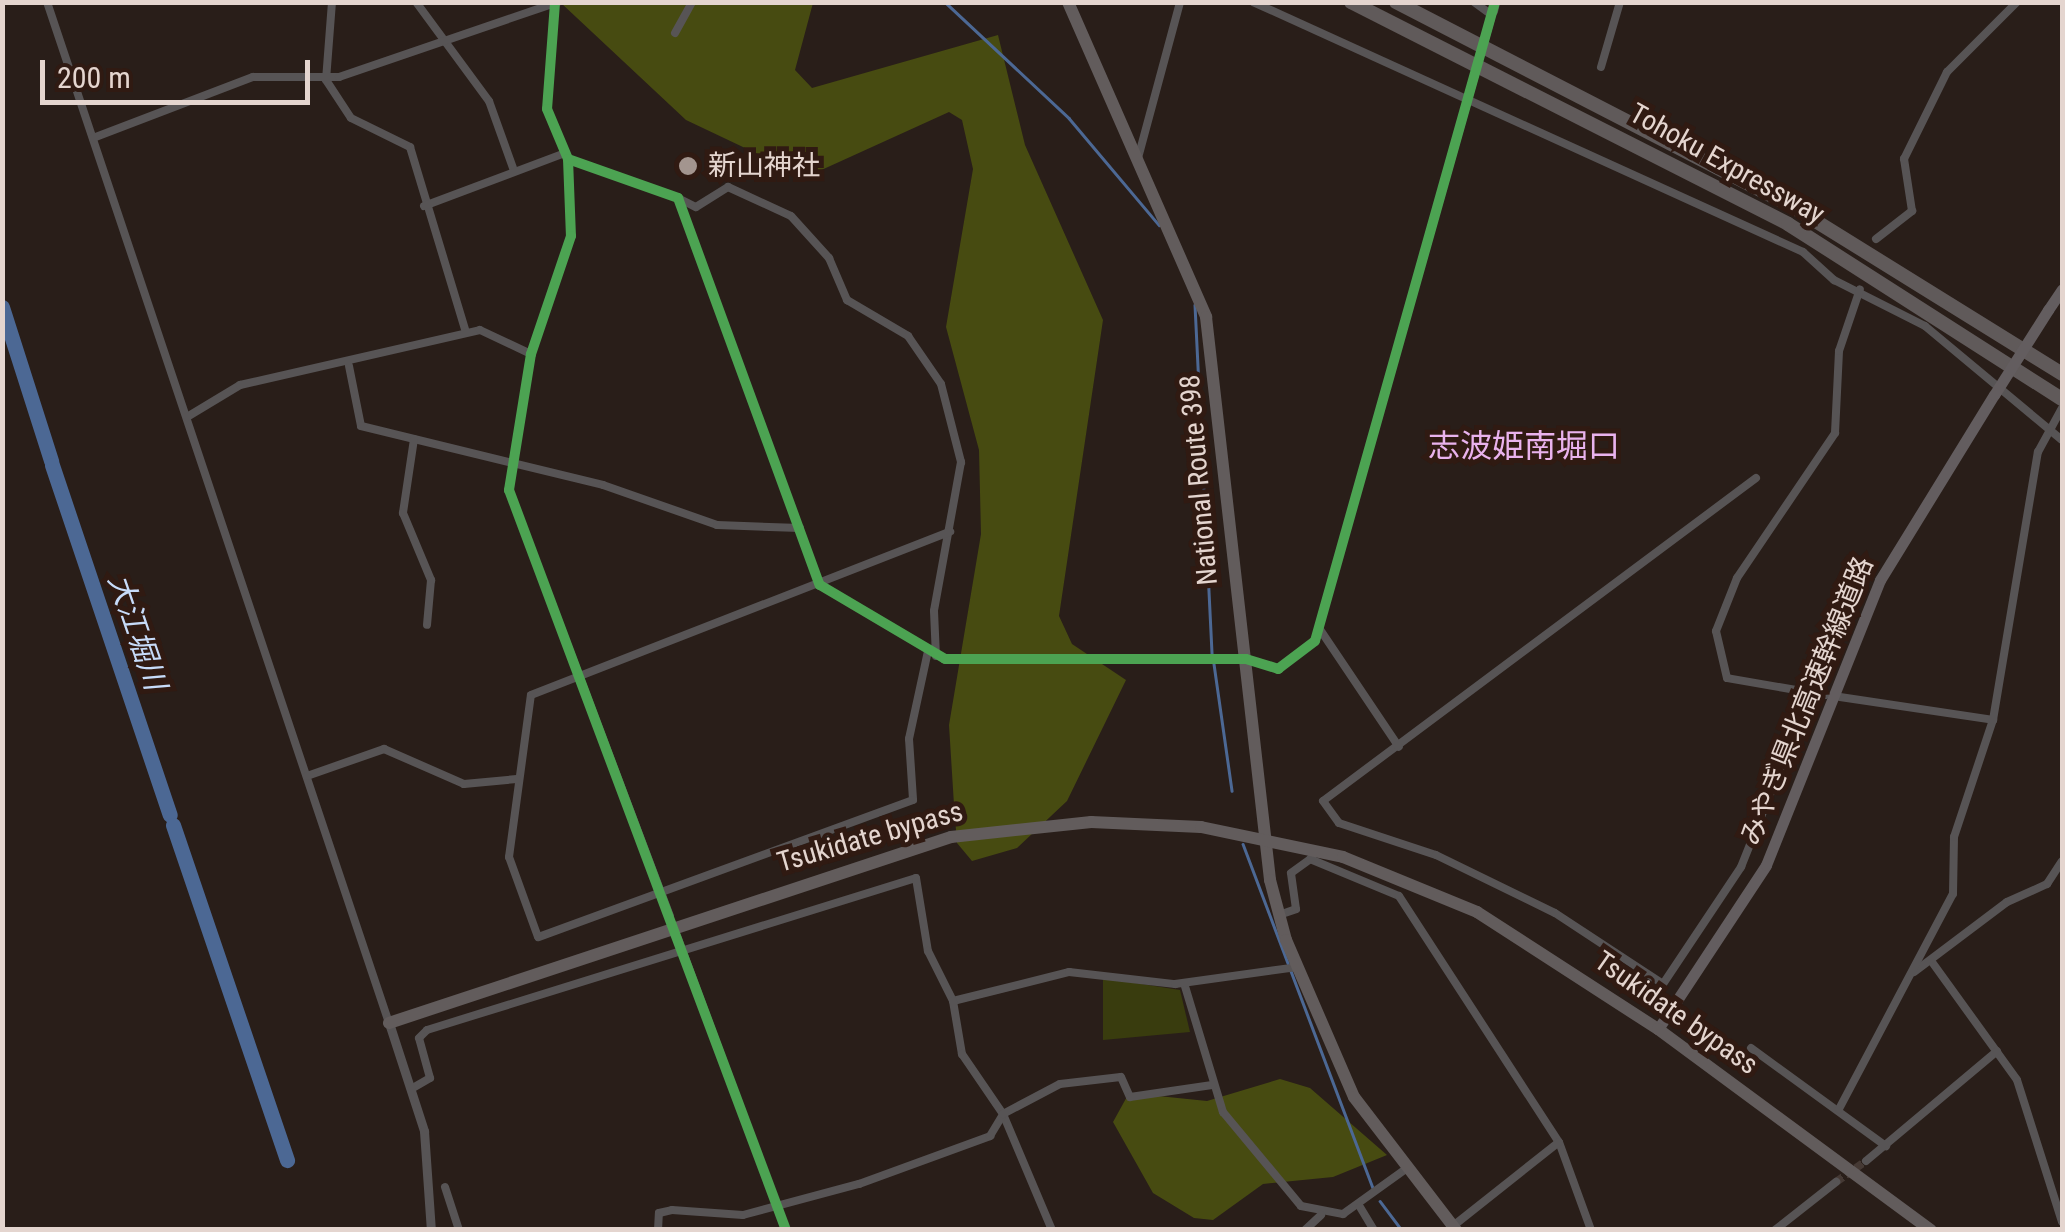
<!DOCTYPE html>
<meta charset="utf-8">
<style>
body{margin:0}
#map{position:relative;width:2065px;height:1232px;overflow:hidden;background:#291e19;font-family:"Roboto Condensed","Noto Sans JP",sans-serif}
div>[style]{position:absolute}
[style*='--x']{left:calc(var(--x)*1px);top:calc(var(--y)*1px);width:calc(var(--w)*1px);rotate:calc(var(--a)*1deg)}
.green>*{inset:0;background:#393c0e}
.forest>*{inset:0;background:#474b11}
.stream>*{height:2.5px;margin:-1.25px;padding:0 1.25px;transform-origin:1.25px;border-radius:1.25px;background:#4c6894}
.river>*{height:15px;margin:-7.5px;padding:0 7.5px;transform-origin:7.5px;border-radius:7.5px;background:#4c6894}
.minor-tunnel>*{height:8px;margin-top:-4px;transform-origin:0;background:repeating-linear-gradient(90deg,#453934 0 8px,transparent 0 12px)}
.minor>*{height:8px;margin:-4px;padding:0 4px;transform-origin:4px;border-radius:4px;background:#575455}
.tertiary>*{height:9px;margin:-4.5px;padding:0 4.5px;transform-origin:4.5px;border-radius:4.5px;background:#575455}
.primary>*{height:11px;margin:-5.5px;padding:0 5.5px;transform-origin:5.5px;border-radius:5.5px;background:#635d5f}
.trunk>*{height:12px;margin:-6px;padding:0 6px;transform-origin:6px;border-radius:6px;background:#625c5c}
.motorway>*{height:14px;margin:-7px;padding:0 7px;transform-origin:7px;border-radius:7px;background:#605a5a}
.minor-bridge>*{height:8px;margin:-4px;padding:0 4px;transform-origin:4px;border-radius:4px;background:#575455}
.primary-bridge>*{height:11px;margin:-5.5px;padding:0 5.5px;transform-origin:5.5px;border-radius:5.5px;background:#635d5f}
.cycleway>*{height:10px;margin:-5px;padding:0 5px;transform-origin:5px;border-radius:5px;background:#4ca352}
.dots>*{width:28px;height:28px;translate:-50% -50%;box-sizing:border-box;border:5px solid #301a12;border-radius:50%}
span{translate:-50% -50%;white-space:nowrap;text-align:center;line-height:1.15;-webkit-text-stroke:10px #301a12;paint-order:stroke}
.street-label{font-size:28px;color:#e4d5cf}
.poi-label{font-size:28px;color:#e4d5cf}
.left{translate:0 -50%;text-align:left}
.water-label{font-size:30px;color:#c7dbf9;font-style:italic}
.quarter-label{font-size:32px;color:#e9b2ed}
.frame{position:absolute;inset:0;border:5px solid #e4d5cf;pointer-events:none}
.scale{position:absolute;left:40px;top:60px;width:270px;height:45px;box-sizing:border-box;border:5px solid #e4d5cf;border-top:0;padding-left:12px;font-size:30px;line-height:35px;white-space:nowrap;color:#e4d5cf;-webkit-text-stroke:8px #301a12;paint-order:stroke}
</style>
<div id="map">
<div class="green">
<i style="clip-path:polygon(1103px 978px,1180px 990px,1190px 1032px,1103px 1040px)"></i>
</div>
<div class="forest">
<i style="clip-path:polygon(561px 3px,813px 3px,795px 70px,812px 88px,998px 35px,1025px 145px,1103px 320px,1059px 616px,1072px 644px,1126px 680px,1067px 801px,1017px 848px,972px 861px,957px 843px,954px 805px,949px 725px,981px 534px,979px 450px,946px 327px,973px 169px,962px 120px,949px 112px,817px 172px,768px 159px,686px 120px)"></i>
<i style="clip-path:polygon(1280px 1079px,1310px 1088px,1387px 1155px,1333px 1177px,1263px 1184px,1213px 1220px,1194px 1218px,1153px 1193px,1113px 1122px,1129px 1093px,1207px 1101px)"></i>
</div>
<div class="stream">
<i style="--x:945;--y:2;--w:170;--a:43.1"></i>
<i style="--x:1069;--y:118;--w:140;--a:49.9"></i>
<i style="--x:1195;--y:305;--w:351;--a:87.2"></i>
<i style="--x:1214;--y:664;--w:128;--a:81.9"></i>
<i style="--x:1243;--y:844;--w:368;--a:69.3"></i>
<i style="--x:1380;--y:1201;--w:36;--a:53"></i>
</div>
<div class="river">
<i style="--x:2;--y:307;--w:162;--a:72.3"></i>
<i style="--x:52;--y:465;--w:369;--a:71.4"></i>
<i style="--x:173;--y:825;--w:354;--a:71.2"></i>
</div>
<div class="minor-tunnel">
<i style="--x:1836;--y:1182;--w:37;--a:-35"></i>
</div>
<div class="minor">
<i style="--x:47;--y:2;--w:1077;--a:71.48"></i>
<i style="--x:332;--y:2;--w:78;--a:94.4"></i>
<i style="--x:326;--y:80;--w:45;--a:56.7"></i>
<i style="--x:351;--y:118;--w:66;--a:26.2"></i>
<i style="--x:410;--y:147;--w:194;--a:73.2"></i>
<i style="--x:416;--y:2;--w:123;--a:53.6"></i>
<i style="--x:489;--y:101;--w:74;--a:70.3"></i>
<i style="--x:1253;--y:2;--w:604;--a:24.44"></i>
<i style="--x:1803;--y:252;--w:42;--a:42.1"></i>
<i style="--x:1834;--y:280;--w:102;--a:26.8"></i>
<i style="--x:1925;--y:326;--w:178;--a:39.8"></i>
<i style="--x:1474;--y:2;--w:22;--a:36"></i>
<i style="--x:555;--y:3;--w:106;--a:94.3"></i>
<i style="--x:547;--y:109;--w:54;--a:67.2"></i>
<i style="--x:568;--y:159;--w:77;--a:87.8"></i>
<i style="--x:571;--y:236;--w:125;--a:108.7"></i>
<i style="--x:531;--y:354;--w:138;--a:99.2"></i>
<i style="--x:509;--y:490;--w:455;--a:69.3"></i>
<i style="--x:675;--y:33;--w:35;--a:-61"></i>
<i style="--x:1601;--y:67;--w:68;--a:-73.7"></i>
<i style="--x:93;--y:138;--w:171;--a:-20.9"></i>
<i style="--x:253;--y:77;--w:86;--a:0"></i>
<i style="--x:339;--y:77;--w:231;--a:-18.9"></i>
<i style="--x:1138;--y:158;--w:162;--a:-74.9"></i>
<i style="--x:568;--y:159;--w:117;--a:19.5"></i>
<i style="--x:678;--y:198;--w:412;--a:69.9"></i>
<i style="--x:820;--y:585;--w:145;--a:30.6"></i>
<i style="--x:945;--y:659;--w:301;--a:0"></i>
<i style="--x:1246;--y:659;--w:34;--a:17"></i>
<i style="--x:1278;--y:669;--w:46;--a:-37.1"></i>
<i style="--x:1315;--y:641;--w:566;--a:-74.22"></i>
<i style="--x:678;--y:198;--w:20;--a:27"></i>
<i style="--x:696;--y:207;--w:38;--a:-32"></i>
<i style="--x:728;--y:187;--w:69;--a:24.7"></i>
<i style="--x:791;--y:216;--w:57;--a:47.9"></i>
<i style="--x:829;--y:258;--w:46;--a:66.8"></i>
<i style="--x:847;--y:300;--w:71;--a:30.5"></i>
<i style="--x:908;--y:336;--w:58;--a:55.5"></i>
<i style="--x:941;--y:384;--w:81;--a:75.6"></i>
<i style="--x:961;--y:462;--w:151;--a:100.3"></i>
<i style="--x:934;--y:611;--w:45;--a:87.5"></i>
<i style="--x:424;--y:206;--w:151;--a:-20.6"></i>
<i style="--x:1876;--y:239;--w:46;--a:-37.9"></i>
<i style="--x:1912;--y:211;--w:53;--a:-98.7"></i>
<i style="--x:1904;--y:159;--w:97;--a:-63.7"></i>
<i style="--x:1947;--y:72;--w:99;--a:-45"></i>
<i style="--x:349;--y:366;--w:61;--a:78.7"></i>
<i style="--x:361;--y:426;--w:249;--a:13.7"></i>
<i style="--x:603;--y:485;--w:121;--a:19.3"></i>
<i style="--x:717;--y:525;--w:83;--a:2.1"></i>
<i style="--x:187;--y:417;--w:62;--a:-31.1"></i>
<i style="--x:240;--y:385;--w:246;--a:-12.9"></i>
<i style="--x:480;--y:330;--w:56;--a:25.2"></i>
<i style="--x:414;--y:439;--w:75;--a:98.5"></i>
<i style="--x:403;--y:513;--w:73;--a:67.3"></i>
<i style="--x:431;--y:580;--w:45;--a:95.1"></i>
<i style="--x:1756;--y:478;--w:540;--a:143.28"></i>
<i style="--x:1323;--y:801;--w:27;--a:54"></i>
<i style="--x:1339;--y:823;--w:102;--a:18.3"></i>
<i style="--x:1436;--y:855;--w:132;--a:26"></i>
<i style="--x:1555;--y:913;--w:129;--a:33.3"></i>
<i style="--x:1663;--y:984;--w:141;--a:-56.3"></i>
<i style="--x:1741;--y:867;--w:188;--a:-68.2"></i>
<i style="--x:1319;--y:628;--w:143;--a:56.1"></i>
<i style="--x:928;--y:651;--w:90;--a:102.2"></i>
<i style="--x:909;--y:739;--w:61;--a:86.2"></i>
<i style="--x:913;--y:800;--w:399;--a:159.9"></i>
<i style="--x:538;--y:937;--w:85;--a:-109.9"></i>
<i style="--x:509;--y:857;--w:163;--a:-82.3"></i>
<i style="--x:531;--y:695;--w:450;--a:-21.3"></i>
<i style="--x:1825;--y:695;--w:99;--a:-170.2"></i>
<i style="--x:1727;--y:678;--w:48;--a:-103.2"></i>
<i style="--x:1716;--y:631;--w:57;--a:-68.4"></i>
<i style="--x:1737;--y:578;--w:175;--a:-55.9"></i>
<i style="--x:1835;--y:433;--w:82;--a:-87.2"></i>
<i style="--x:1839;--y:351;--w:65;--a:-71.3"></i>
<i style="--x:1840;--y:697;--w:155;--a:8.5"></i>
<i style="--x:307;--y:776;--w:82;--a:-19.3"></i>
<i style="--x:384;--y:749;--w:87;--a:23.6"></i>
<i style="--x:464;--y:784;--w:53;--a:-5.4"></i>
<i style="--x:1279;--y:915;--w:18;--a:-19"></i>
<i style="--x:1296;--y:909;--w:36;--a:-98"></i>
<i style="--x:1291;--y:873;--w:24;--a:-36"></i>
<i style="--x:1310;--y:859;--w:96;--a:22.6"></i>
<i style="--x:1399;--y:896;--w:293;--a:57"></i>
<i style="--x:1559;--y:1142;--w:94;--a:70"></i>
<i style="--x:677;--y:936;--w:314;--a:69.7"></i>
<i style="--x:1932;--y:962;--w:145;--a:54.2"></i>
<i style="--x:2017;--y:1080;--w:149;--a:72.4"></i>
<i style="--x:1914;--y:972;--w:116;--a:-37"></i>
<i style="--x:2007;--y:902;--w:44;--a:-24.2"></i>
<i style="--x:2047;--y:884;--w:27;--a:-57"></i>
<i style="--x:1184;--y:983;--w:135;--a:73.2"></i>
<i style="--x:1223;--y:1112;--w:122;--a:50.3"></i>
<i style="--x:1301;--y:1206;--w:43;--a:10.8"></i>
<i style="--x:1343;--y:1214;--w:79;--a:-35.7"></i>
<i style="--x:953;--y:1001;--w:120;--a:-14"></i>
<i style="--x:1069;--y:972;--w:107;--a:6.5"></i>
<i style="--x:1175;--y:984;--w:123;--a:-7.9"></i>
<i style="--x:1751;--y:1048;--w:167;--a:36"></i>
<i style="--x:411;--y:1089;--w:22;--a:-30"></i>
<i style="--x:430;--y:1078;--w:41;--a:-105.4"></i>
<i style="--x:419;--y:1038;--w:11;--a:-45"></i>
<i style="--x:427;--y:1030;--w:512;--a:-17.27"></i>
<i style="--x:916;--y:878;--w:74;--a:80.7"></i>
<i style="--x:928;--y:951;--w:56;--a:63.4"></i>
<i style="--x:953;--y:1001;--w:54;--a:80.4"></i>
<i style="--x:962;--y:1054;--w:73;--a:55.7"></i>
<i style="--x:1003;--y:1114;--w:126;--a:67.1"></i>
<i style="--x:1839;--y:1109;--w:243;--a:-62.1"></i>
<i style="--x:1953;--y:894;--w:57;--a:-89"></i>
<i style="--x:1954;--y:837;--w:123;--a:-71.6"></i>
<i style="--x:1993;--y:720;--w:272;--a:-80.5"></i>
<i style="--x:2038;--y:452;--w:50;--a:-61.4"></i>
<i style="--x:1866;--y:1161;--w:171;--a:-40"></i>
<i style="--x:445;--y:1187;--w:45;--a:72"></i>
<i style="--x:1360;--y:1207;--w:27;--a:59"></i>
<i style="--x:1453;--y:1226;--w:135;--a:-38.4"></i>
<i style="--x:658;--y:1230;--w:17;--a:-87"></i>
<i style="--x:659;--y:1213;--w:13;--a:-13"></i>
<i style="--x:672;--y:1210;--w:71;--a:4"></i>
<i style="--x:743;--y:1215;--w:120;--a:-15"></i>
<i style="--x:859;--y:1184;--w:140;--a:-20.1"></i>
<i style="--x:990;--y:1136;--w:26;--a:-59"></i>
<i style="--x:1003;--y:1114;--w:64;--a:-27.8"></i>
<i style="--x:1060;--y:1084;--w:61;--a:-6.5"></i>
<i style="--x:1121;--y:1077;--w:22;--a:66"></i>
<i style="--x:1130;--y:1097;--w:83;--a:-8.3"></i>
<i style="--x:1305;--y:1230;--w:22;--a:-43"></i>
<i style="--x:1775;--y:1230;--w:78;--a:-38.2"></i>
</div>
<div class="tertiary">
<i style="--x:1493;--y:11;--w:9;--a:-77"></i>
<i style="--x:389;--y:1023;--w:114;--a:72"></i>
<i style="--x:424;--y:1131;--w:99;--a:86"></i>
</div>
<div class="primary">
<i style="--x:2048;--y:310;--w:25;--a:-56"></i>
<i style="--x:1658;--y:1029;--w:196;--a:-56.6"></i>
<i style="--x:1766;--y:865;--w:307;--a:-68.2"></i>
<i style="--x:1880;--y:580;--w:217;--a:-58.4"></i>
</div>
<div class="trunk">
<i style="--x:1068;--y:2;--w:344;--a:66.3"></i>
<i style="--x:1206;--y:317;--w:567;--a:83.51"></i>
<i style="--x:1270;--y:880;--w:62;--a:75.1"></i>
<i style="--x:1286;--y:940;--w:171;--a:66.6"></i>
<i style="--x:1354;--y:1097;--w:168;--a:52.5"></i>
<i style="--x:389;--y:1023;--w:592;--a:-18.31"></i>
<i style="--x:951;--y:837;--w:141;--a:-6.1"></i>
<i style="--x:1091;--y:822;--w:110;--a:2.6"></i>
<i style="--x:1201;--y:827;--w:145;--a:11.9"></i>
<i style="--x:1343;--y:857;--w:145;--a:22.3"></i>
<i style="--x:1477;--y:912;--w:216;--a:32.9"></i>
<i style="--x:1658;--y:1029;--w:339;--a:36.4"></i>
</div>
<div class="motorway">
<i style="--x:1351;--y:2;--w:490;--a:26.9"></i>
<i style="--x:1788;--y:224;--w:325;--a:32.6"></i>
<i style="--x:1396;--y:2;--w:447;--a:27.3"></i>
<i style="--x:1793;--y:207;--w:317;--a:31.8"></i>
</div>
<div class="minor-bridge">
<i style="--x:1469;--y:96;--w:81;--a:-74.2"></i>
</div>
<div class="primary-bridge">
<i style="--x:1994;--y:395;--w:101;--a:-57.6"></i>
</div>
<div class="cycleway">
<i style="--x:555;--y:3;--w:106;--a:94.3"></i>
<i style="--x:547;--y:109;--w:54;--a:67.2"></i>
<i style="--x:568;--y:159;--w:77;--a:87.8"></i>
<i style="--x:571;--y:236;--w:125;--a:108.7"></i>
<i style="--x:531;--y:354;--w:138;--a:99.2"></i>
<i style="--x:509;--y:490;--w:790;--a:69.48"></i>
<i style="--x:568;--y:159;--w:117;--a:19.5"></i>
<i style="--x:678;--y:198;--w:412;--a:69.9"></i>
<i style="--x:820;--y:585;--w:145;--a:30.6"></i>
<i style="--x:945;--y:659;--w:301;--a:0"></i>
<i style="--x:1246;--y:659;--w:34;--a:17"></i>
<i style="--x:1278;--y:669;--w:46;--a:-37.1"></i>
<i style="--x:1315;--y:641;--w:664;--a:-74.27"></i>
</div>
<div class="dots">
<i style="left:688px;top:166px;background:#a3958f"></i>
</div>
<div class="street-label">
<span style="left:1727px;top:164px;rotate:29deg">Tohoku Expressway</span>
<span style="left:1199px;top:480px;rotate:-95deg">National Route 398</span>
<span style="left:1807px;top:701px;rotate:-68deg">みやぎ県北高速幹線道路</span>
<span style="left:870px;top:837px;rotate:-16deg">Tsukidate bypass</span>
<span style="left:1676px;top:1013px;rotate:35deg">Tsukidate bypass</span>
</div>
<div class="poi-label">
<span class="left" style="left:708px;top:166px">新山神社</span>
</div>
<div class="water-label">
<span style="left:137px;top:632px;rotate:71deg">大江堀川</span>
</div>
<div class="quarter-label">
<span style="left:1524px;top:446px">志波姫南堀口</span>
</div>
<div class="frame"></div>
<div class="scale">200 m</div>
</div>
